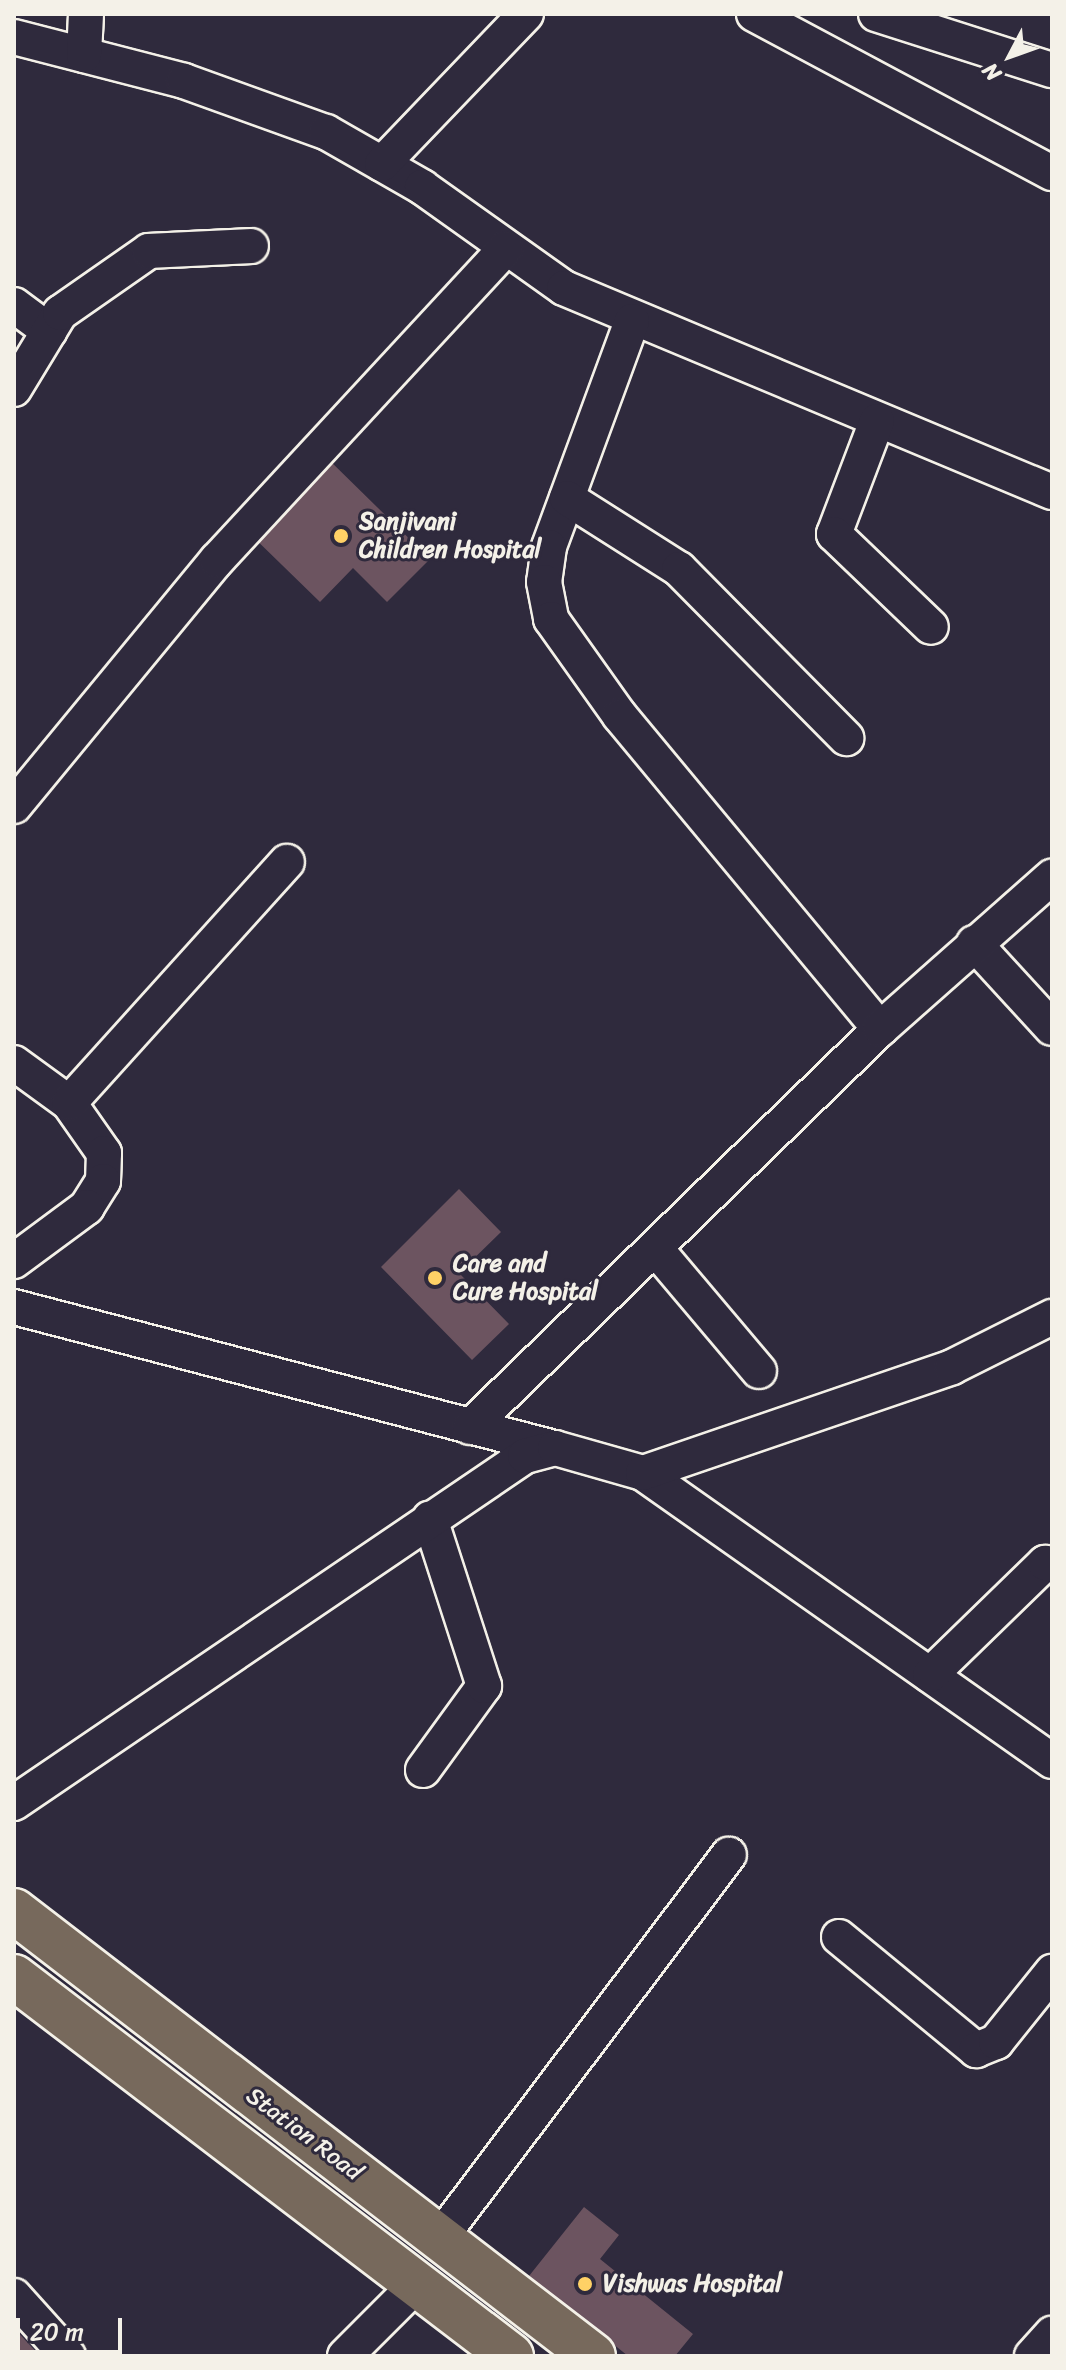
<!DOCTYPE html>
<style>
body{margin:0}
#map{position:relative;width:1066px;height:2370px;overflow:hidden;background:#2f2a3d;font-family:Sriracha,sans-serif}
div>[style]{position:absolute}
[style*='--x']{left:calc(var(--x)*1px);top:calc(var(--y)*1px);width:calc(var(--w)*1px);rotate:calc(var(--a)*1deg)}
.building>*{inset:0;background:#6c5460}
.roads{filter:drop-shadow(2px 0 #f4f1e8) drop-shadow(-2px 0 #f4f1e8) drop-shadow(0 2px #f4f1e8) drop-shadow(0 -2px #f4f1e8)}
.minor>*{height:34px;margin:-17px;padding:0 17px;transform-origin:17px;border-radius:17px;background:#2f2a3d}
.major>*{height:44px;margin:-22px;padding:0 22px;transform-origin:22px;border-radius:22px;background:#77695c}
.dots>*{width:22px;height:22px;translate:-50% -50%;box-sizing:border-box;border:4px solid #2f2a3d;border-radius:50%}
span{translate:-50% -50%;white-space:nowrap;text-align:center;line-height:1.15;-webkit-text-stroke:6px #2f2a3d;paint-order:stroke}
.poi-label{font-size:24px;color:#f4f1e8;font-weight:700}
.left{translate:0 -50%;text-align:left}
.street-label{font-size:24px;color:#f4f1e8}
.frame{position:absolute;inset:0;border:16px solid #f4f1e8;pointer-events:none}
.north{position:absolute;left:970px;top:16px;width:80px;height:80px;-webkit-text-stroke:6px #2f2a3d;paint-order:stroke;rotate:229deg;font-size:22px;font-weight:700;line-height:32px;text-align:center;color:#f4f1e8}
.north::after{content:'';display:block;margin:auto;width:28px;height:36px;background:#f4f1e8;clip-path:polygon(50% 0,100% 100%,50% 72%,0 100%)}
.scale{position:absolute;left:16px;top:2318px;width:106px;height:36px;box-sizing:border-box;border:4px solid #f4f1e8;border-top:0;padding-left:10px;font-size:24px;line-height:28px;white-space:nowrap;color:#f4f1e8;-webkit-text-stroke:6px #2f2a3d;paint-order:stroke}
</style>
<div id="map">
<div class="building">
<i style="clip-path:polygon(324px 455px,430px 559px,387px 602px,353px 568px,320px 602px,248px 532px)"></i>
<i style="clip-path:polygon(459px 1189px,501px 1232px,459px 1273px,509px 1324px,472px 1360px,381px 1267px)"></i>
<i style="clip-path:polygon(584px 2207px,619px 2235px,600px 2259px,693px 2334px,675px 2356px,628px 2356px,529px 2276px)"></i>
<i style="clip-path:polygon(14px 2328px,40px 2356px,14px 2356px)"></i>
</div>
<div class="roads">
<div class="minor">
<i style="--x:754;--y:14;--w:338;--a:28.1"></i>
<i style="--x:876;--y:14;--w:185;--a:17.7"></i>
<i style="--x:14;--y:37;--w:176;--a:14.5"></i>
<i style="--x:184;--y:81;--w:151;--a:19.8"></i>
<i style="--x:326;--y:132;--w:111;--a:29.8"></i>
<i style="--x:422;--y:187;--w:174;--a:35.4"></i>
<i style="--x:564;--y:288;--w:529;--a:22.69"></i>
<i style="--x:84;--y:55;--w:41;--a:-87.2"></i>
<i style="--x:382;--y:164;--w:208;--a:-46.2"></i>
<i style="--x:14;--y:305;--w:44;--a:36.6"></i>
<i style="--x:632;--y:321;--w:241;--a:110.2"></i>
<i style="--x:549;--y:547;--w:35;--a:98"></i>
<i style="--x:544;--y:582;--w:38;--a:79"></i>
<i style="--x:551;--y:619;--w:119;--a:54.6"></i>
<i style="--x:620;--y:716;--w:407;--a:50.3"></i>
<i style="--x:14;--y:389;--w:89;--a:-58.8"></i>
<i style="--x:60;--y:313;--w:108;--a:-34.9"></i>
<i style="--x:149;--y:251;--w:102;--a:-2.8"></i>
<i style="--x:877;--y:421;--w:121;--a:110.8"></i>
<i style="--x:834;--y:534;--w:134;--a:43.8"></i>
<i style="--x:567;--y:498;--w:133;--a:32.4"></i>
<i style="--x:679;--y:569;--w:238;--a:45.3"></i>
<i style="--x:14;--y:806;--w:319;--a:-50.5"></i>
<i style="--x:217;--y:560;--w:425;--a:-47.2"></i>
<i style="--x:974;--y:943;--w:115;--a:47.5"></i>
<i style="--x:14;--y:1063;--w:68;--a:36"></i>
<i style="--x:69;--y:1103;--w:61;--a:55"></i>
<i style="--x:104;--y:1153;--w:28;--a:92"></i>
<i style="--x:103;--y:1181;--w:31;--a:122"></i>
<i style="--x:87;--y:1207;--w:91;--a:143.5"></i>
<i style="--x:69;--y:1103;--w:325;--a:-47.9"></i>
<i style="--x:655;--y:1248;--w:161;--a:49.8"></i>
<i style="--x:14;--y:1307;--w:558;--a:14.63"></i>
<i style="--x:470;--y:1427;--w:571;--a:-44.15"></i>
<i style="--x:880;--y:1029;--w:230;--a:-41.5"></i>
<i style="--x:643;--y:1473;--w:500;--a:35.15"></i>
<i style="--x:930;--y:1675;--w:161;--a:-44.2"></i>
<i style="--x:1045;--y:1563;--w:7;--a:16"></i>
<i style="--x:423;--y:1770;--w:104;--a:-54"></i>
<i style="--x:484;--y:1686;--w:176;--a:-107.9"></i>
<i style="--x:14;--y:1803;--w:618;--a:-34.18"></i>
<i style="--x:525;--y:1456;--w:31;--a:-15"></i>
<i style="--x:555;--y:1448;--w:91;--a:15.9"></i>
<i style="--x:643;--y:1473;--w:327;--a:-18.9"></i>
<i style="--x:952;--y:1367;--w:112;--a:-26.6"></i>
<i style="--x:839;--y:1937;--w:178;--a:39.5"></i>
<i style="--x:976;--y:2050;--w:22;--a:-22"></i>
<i style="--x:996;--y:2042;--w:90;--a:-51.3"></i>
<i style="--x:440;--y:2238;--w:480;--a:-53"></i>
<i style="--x:14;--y:2296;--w:81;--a:48"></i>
<i style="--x:345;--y:2356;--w:102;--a:-45"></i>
<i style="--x:1032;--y:2356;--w:30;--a:-48"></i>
</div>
<div class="major">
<i style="--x:14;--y:1911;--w:730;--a:37.54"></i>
<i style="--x:14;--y:1977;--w:625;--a:37.33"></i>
</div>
</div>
<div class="dots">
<i style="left:341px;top:536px;background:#ffd166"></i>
<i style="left:435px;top:1278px;background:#ffd166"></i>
<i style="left:585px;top:2284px;background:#ffd166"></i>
</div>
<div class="poi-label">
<span class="left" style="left:359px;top:536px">Sanjivani<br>Children Hospital</span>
<span class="left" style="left:453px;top:1278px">Care and<br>Cure Hospital</span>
<span class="left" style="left:603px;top:2284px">Vishwas Hospital</span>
</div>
<div class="street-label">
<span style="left:304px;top:2134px;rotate:37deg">Station Road</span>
</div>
<div class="frame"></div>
<div class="north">N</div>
<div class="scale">20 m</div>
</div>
